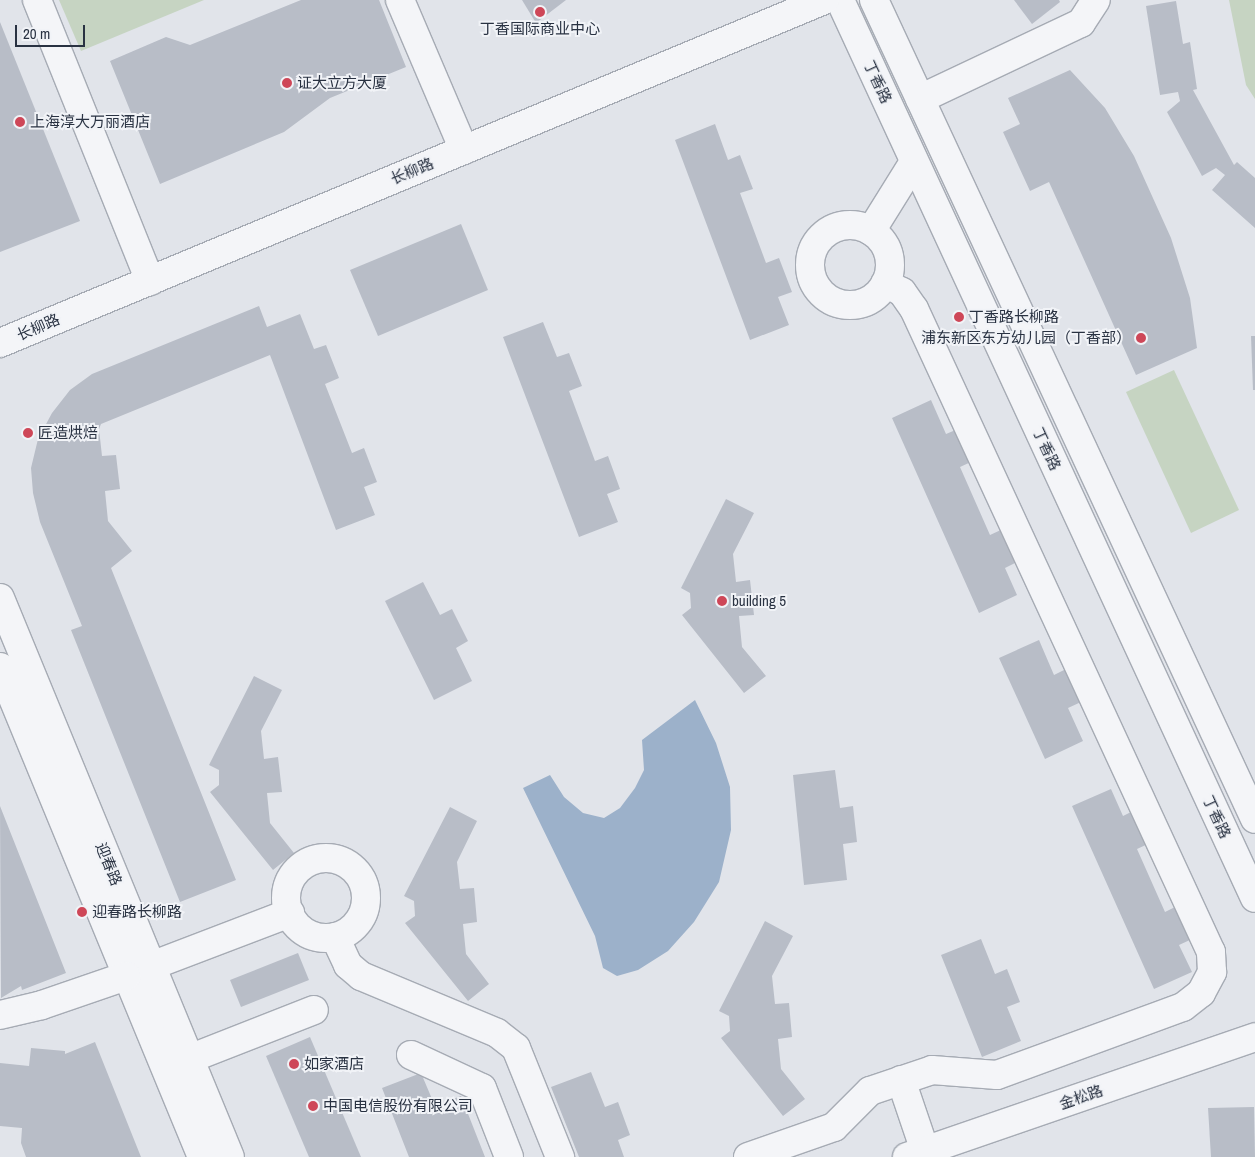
<!DOCTYPE html>
<meta charset="utf-8">
<style>
body{margin:0}
#map{position:relative;width:1255px;height:1157px;overflow:hidden;background:#e1e4ea;font-family:"Archivo Narrow","Noto Sans SC",sans-serif}
div>[style]{position:absolute}
[style*='--x']{left:calc(var(--x)*1px);top:calc(var(--y)*1px);width:calc(var(--w)*1px);rotate:calc(var(--a)*1deg)}
.green>*{inset:0;background:#c6d4c2}
.water>*{inset:0;background:#9cb1ca}
.building>*{inset:0;background:#b8bdc7}
.roads{filter:drop-shadow(1px 0 #a6abb4) drop-shadow(-1px 0 #a6abb4) drop-shadow(0 1px #a6abb4) drop-shadow(0 -1px #a6abb4)}
.minor>*{height:28px;margin:-14px;padding:0 14px;transform-origin:14px;border-radius:14px;background:#f4f5f8}
.minor>.ring{margin:-14px;padding:0;box-sizing:content-box;background:none;border:28px solid #f4f5f8;border-radius:50%}
.dots>*{width:14px;height:14px;translate:-50% -50%;box-sizing:border-box;border:2px solid #f1f3f7;border-radius:50%}
span{translate:-50% -50%;white-space:nowrap;text-align:center;line-height:1.15;-webkit-text-stroke:4px #f1f3f7;paint-order:stroke}
.poi-label{font-size:15px;color:#293242}
.left{translate:0 -50%;text-align:left}
.right{translate:-100% -50%;text-align:right}
.street-label{font-size:15px;color:#293242}
.scale{position:absolute;left:15px;top:25px;width:70px;height:22px;box-sizing:border-box;border:2px solid #293242;border-top:0;padding-left:6px;font-size:15px;line-height:18px;white-space:nowrap;color:#293242;-webkit-text-stroke:4px #f1f3f7;paint-order:stroke}
</style>
<div id="map">
<div class="green">
<i style="clip-path:polygon(59px 0,204px 0,81px 51px)"></i>
<i style="clip-path:polygon(1229px 0,1255px 0,1255px 99px,1246px 85px)"></i>
<i style="clip-path:polygon(1174px 370px,1239px 510px,1191px 533px,1126px 392px)"></i>
</div>
<div class="water">
<i style="clip-path:polygon(695px 700px,716px 743px,730px 787px,731px 830px,719px 882px,694px 922px,668px 951px,638px 970px,617px 976px,603px 968px,595px 936px,523px 788px,550px 775px,564px 797px,583px 813px,604px 818px,620px 808px,635px 788px,644px 770px,642px 740px)"></i>
</div>
<div class="building">
<i style="clip-path:polygon(301px 0,379px 0,406px 67px,330px 98px,284px 132px,160px 184px,110px 61px,166px 37px,190px 45px)"></i>
<i style="clip-path:polygon(522px 0,566px 0,536px 23px)"></i>
<i style="clip-path:polygon(1014px 0,1059px 0,1060px 2px,1032px 24px)"></i>
<i style="clip-path:polygon(1176px 1px,1183px 44px,1190px 42px,1197px 89px,1193px 90px,1234px 165px,1237px 162px,1255px 178px,1255px 228px,1212px 190px,1225px 175px,1216px 168px,1202px 176px,1167px 112px,1180px 101px,1178px 92px,1160px 95px,1146px 6px)"></i>
<i style="clip-path:polygon(0 22px,80px 221px,0 252px)"></i>
<i style="clip-path:polygon(1070px 70px,1105px 108px,1134px 156px,1171px 238px,1190px 298px,1197px 348px,1136px 375px,1049px 182px,1030px 191px,1003px 132px,1020px 124px,1008px 98px)"></i>
<i style="clip-path:polygon(715px 124px,728px 160px,740px 155px,753px 189px,740px 193px,766px 263px,779px 258px,792px 292px,778px 297px,789px 325px,750px 340px,675px 140px)"></i>
<i style="clip-path:polygon(461px 224px,488px 290px,378px 336px,350px 270px)"></i>
<i style="clip-path:polygon(259px 306px,267px 327px,300px 314px,314px 349px,326px 345px,339px 378px,325px 384px,352px 453px,364px 448px,377px 482px,364px 487px,375px 515px,336px 530px,270px 355px,101px 424px,99px 429px,102px 456px,116px 455px,120px 489px,105px 491px,108px 521px,132px 551px,111px 568px,236px 880px,180px 902px,71px 630px,82px 626px,40px 522px,33px 493px,31px 468px,38px 439px,52px 413px,70px 390px,92px 374px)"></i>
<i style="clip-path:polygon(543px 322px,557px 357px,569px 353px,582px 386px,569px 391px,595px 461px,608px 456px,620px 489px,607px 494px,618px 522px,579px 537px,503px 337px)"></i>
<i style="clip-path:polygon(1251px 336px,1255px 336px,1255px 390px,1253px 390px)"></i>
<i style="clip-path:polygon(931px 400px,946px 434px,958px 429px,973px 461px,960px 467px,990px 535px,1003px 529px,1017px 562px,1005px 568px,1017px 595px,979px 613px,892px 418px)"></i>
<i style="clip-path:polygon(726px 499px,754px 513px,733px 554px,736px 582px,750px 580px,754px 615px,739px 616px,742px 647px,766px 676px,744px 693px,682px 615px,691px 608px,690px 593px,681px 588px)"></i>
<i style="clip-path:polygon(423px 582px,440px 615px,452px 609px,468px 641px,456px 648px,472px 681px,434px 700px,385px 601px)"></i>
<i style="clip-path:polygon(1039px 640px,1054px 675px,1066px 669px,1081px 702px,1068px 708px,1083px 741px,1045px 759px,999px 658px)"></i>
<i style="clip-path:polygon(254px 676px,282px 690px,261px 731px,264px 759px,278px 757px,282px 792px,267px 793px,270px 823px,294px 853px,273px 870px,210px 792px,219px 785px,219px 770px,209px 765px)"></i>
<i style="clip-path:polygon(835px 770px,840px 808px,853px 806px,857px 842px,843px 844px,847px 880px,804px 885px,793px 775px)"></i>
<i style="clip-path:polygon(1111px 789px,1123px 816px,1135px 810px,1150px 843px,1137px 849px,1165px 912px,1177px 906px,1192px 939px,1179px 945px,1192px 972px,1154px 989px,1072px 806px)"></i>
<i style="clip-path:polygon(0 806px,66px 973px,22px 990px,21px 986px,1px 998px)"></i>
<i style="clip-path:polygon(450px 807px,477px 821px,457px 862px,460px 889px,474px 888px,477px 922px,463px 924px,466px 954px,489px 984px,468px 1001px,405px 923px,415px 916px,414px 901px,404px 896px)"></i>
<i style="clip-path:polygon(765px 921px,793px 936px,772px 976px,775px 1004px,789px 1003px,792px 1037px,778px 1039px,781px 1069px,805px 1099px,783px 1116px,721px 1038px,730px 1031px,729px 1016px,719px 1011px)"></i>
<i style="clip-path:polygon(981px 939px,995px 974px,1007px 969px,1020px 1002px,1007px 1007px,1021px 1041px,982px 1057px,941px 955px)"></i>
<i style="clip-path:polygon(298px 953px,309px 980px,241px 1007px,230px 980px)"></i>
<i style="clip-path:polygon(310px 1037px,361px 1157px,309px 1157px,266px 1056px)"></i>
<i style="clip-path:polygon(95px 1042px,141px 1157px,26px 1157px,21px 1143px,22px 1128px,0 1126px,0 1063px,29px 1066px,31px 1048px,65px 1051px,65px 1054px)"></i>
<i style="clip-path:polygon(591px 1072px,605px 1107px,618px 1102px,630px 1135px,618px 1140px,624px 1157px,579px 1157px,551px 1087px)"></i>
<i style="clip-path:polygon(421px 1073px,435px 1106px,461px 1096px,485px 1157px,409px 1157px,382px 1088px)"></i>
<i style="clip-path:polygon(1254px 1107px,1255px 1157px,1211px 1157px,1208px 1108px)"></i>
</div>
<div class="roads">
<div class="minor">
<i style="--x:37;--y:0;--w:303;--a:68.1"></i>
<i style="--x:400;--y:0;--w:163;--a:66.9"></i>
<i style="--x:840;--y:0;--w:989;--a:65.2"></i>
<i style="--x:874;--y:0;--w:903;--a:65.05"></i>
<i style="--x:920;--y:99;--w:178;--a:-25.3"></i>
<i style="--x:1081;--y:23;--w:27;--a:-57"></i>
<i class="ring" style="left:810px;top:225px;width:52px;height:52px"></i>
<i style="--x:871;--y:231;--w:81;--a:-58.1"></i>
<i style="--x:0;--y:343;--w:893;--a:-22.6"></i>
<i style="--x:0;--y:598;--w:604;--a:67.64"></i>
<i style="--x:0;--y:667;--w:530;--a:67.6"></i>
<i class="ring" style="left:286px;top:858px;width:52px;height:52px"></i>
<i style="--x:335;--y:937;--w:31;--a:65"></i>
<i style="--x:348;--y:965;--w:17;--a:40"></i>
<i style="--x:361;--y:976;--w:147;--a:22.7"></i>
<i style="--x:497;--y:1033;--w:24;--a:38"></i>
<i style="--x:516;--y:1048;--w:118;--a:68"></i>
<i style="--x:151;--y:966;--w:149;--a:-20.9"></i>
<i style="--x:0;--y:1015;--w:43;--a:-13.4"></i>
<i style="--x:42;--y:1005;--w:89;--a:-19"></i>
<i style="--x:411;--y:1055;--w:78;--a:24.9"></i>
<i style="--x:482;--y:1088;--w:74;--a:68.6"></i>
<i style="--x:189;--y:1059;--w:134;--a:-21.4"></i>
<i style="--x:901;--y:1080;--w:75;--a:71.3"></i>
<i style="--x:748;--y:1157;--w:91;--a:-19.2"></i>
<i style="--x:834;--y:1127;--w:51;--a:-45"></i>
<i style="--x:870;--y:1091;--w:65;--a:-18.7"></i>
<i style="--x:932;--y:1070;--w:65;--a:4.4"></i>
<i style="--x:997;--y:1075;--w:198;--a:-20.1"></i>
<i style="--x:1183;--y:1007;--w:23;--a:-38"></i>
<i style="--x:1201;--y:993;--w:24;--a:-62"></i>
<i style="--x:1212;--y:972;--w:20;--a:-93"></i>
<i style="--x:1211;--y:952;--w:708;--a:-114.79"></i>
<i style="--x:914;--y:309;--w:21;--a:-125"></i>
<i style="--x:902;--y:292;--w:19;--a:-152"></i>
<i style="--x:907;--y:1157;--w:368;--a:-19"></i>
</div>
</div>
<div class="dots">
<i style="left:540px;top:12px;background:#ce4758"></i>
<i style="left:287px;top:83px;background:#ce4758"></i>
<i style="left:20px;top:122px;background:#ce4758"></i>
<i style="left:959px;top:317px;background:#ce4758"></i>
<i style="left:1141px;top:338px;background:#ce4758"></i>
<i style="left:28px;top:433px;background:#ce4758"></i>
<i style="left:722px;top:601px;background:#ce4758"></i>
<i style="left:82px;top:912px;background:#ce4758"></i>
<i style="left:294px;top:1064px;background:#ce4758"></i>
<i style="left:313px;top:1106px;background:#ce4758"></i>
</div>
<div class="poi-label">
<span style="left:540px;top:29px">丁香国际商业中心</span>
<span class="left" style="left:297px;top:83px">证大立方大厦</span>
<span class="left" style="left:30px;top:122px">上海淳大万丽酒店</span>
<span class="left" style="left:969px;top:317px">丁香路长柳路</span>
<span class="right" style="left:1131px;top:338px">浦东新区东方幼儿园（丁香部）</span>
<span class="left" style="left:38px;top:433px">匠造烘焙</span>
<span class="left" style="left:732px;top:601px">building 5</span>
<span class="left" style="left:92px;top:912px">迎春路长柳路</span>
<span class="left" style="left:304px;top:1064px">如家酒店</span>
<span class="left" style="left:323px;top:1106px">中国电信股份有限公司</span>
</div>
<div class="street-label">
<span style="left:878px;top:82px;rotate:65deg">丁香路</span>
<span style="left:412px;top:171px;rotate:-23deg">长柳路</span>
<span style="left:38px;top:327px;rotate:-23deg">长柳路</span>
<span style="left:1047px;top:449px;rotate:65deg">丁香路</span>
<span style="left:1217px;top:817px;rotate:65deg">丁香路</span>
<span style="left:109px;top:864px;rotate:68deg">迎春路</span>
<span style="left:1081px;top:1097px;rotate:-19deg">金松路</span>
</div>
<div class="scale">20 m</div>
</div>
